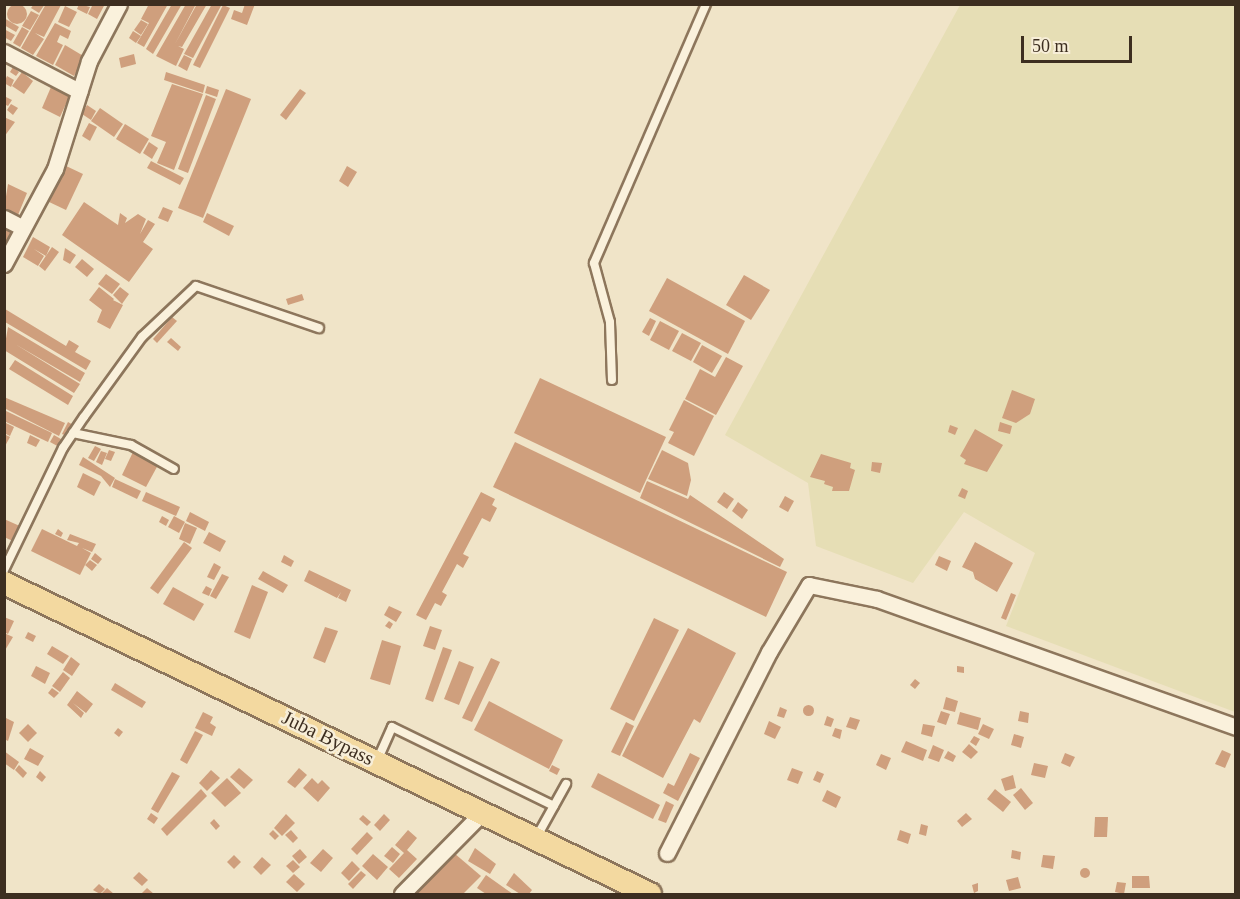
<!DOCTYPE html>
<style>
body{margin:0}
#map{position:relative;width:1240px;height:899px;overflow:hidden;background:#f0e4c8;font-family:"Times New Roman",serif}
div>[style]{position:absolute}
[style*='--x']{left:calc(var(--x)*1px);top:calc(var(--y)*1px);width:calc(var(--w)*1px);rotate:calc(var(--a)*1deg)}
.farmland>*{inset:0;background:#e6deb5}
.building>*{inset:0;background:#cf9f7d}
.round{border-radius:50%}
.roads{filter:drop-shadow(2px 0 #8d765c) drop-shadow(-2px 0 #8d765c) drop-shadow(0 2px #8d765c) drop-shadow(0 -2px #8d765c)}
.service>*{height:8px;margin:-4px;padding:0 4px;transform-origin:4px;border-radius:4px;background:#faf1dc}
.minor>*{height:15px;margin:-7.5px;padding:0 7.5px;transform-origin:7.5px;border-radius:7.5px;background:#faf1dc}
.primary>*{height:22px;margin:-11px;padding:0 11px;transform-origin:11px;border-radius:11px;background:#f3d9a0}
span{translate:-50% -50%;white-space:nowrap;text-align:center;line-height:1.15;-webkit-text-stroke:5px #f7eed8;paint-order:stroke}
.street-label{font-size:20px;color:#3d2e20}
.frame{position:absolute;inset:0;border:6px solid #3d2e20;pointer-events:none}
.scale{position:absolute;left:1021px;top:36px;width:111px;height:27px;box-sizing:border-box;border:3px solid #3d2e20;border-top:0;padding-left:8px;font-size:18px;line-height:21px;white-space:nowrap;color:#3d2e20;-webkit-text-stroke:4px #f7eed8;paint-order:stroke}
</style>
<div id="map">
<div class="farmland">
<i style="clip-path:polygon(960px 5px,1235px 5px,1235px 712px,1006px 626px,1035px 553px,964px 512px,913px 583px,816px 546px,808px 483px,725px 435px)"></i>
</div>
<div class="building">
<i style="clip-path:polygon(34px 4px,45px 4px,39px 13px,31px 8px)"></i>
<i style="clip-path:polygon(46px 4px,61px 5px,44px 37px,35px 33px,44px 39px,33px 55px,21px 48px)"></i>
<i style="clip-path:polygon(79px 4px,90px 7px,87px 14px,77px 9px)"></i>
<i style="clip-path:polygon(93px 4px,105px 4px,97px 19px,88px 14px)"></i>
<i style="clip-path:polygon(149px 4px,168px 4px,144px 47px,137px 43px,149px 23px,141px 19px)"></i>
<i style="clip-path:polygon(172px 4px,182px 4px,153px 54px,146px 49px)"></i>
<i style="clip-path:polygon(186px 4px,196px 4px,175px 44px,197px 4px,207px 4px,182px 47px,178px 46px,184px 49px,176px 66px,156px 56px)"></i>
<i style="clip-path:polygon(212px 4px,222px 4px,193px 58px,184px 54px)"></i>
<i style="clip-path:polygon(245px 4px,255px 4px,247px 25px,231px 19px,234px 10px,242px 13px)"></i>
<i class="round" style="left:7px;top:4px;width:20px;height:20px"></i>
<i style="clip-path:polygon(223px 5px,230px 8px,200px 68px,193px 65px)"></i>
<i style="clip-path:polygon(65px 6px,77px 12px,69px 27px,58px 22px)"></i>
<i style="clip-path:polygon(31px 11px,39px 15px,30px 30px,22px 26px)"></i>
<i style="clip-path:polygon(4px 18px,19px 27px,16px 32px,4px 25px)"></i>
<i style="clip-path:polygon(141px 20px,148px 24px,141px 35px,134px 30px)"></i>
<i style="clip-path:polygon(55px 23px,71px 31px,68px 39px,60px 35px,57px 42px,63px 45px,53px 65px,36px 56px)"></i>
<i style="clip-path:polygon(22px 27px,29px 31px,20px 47px,13px 43px)"></i>
<i style="clip-path:polygon(4px 29px,15px 35px,11px 41px,4px 37px)"></i>
<i style="clip-path:polygon(133px 31px,141px 36px,136px 43px,129px 38px)"></i>
<i style="clip-path:polygon(65px 45px,85px 57px,74px 76px,55px 65px)"></i>
<i style="clip-path:polygon(134px 54px,136px 64px,121px 68px,119px 58px)"></i>
<i style="clip-path:polygon(184px 55px,192px 59px,187px 71px,178px 66px)"></i>
<i style="clip-path:polygon(13px 67px,19px 72px,16px 76px,10px 72px)"></i>
<i style="clip-path:polygon(22px 72px,33px 81px,24px 94px,12px 86px)"></i>
<i style="clip-path:polygon(166px 72px,205px 85px,203px 93px,164px 80px)"></i>
<i style="clip-path:polygon(7px 76px,14px 80px,11px 87px,4px 83px)"></i>
<i style="clip-path:polygon(172px 84px,203px 94px,174px 170px,157px 163px,166px 142px,151px 136px)"></i>
<i style="clip-path:polygon(207px 86px,219px 90px,217px 97px,205px 93px)"></i>
<i style="clip-path:polygon(51px 87px,70px 95px,60px 117px,42px 108px)"></i>
<i style="clip-path:polygon(226px 89px,251px 99px,203px 218px,178px 208px)"></i>
<i style="clip-path:polygon(300px 89px,306px 93px,286px 120px,280px 115px)"></i>
<i style="clip-path:polygon(206px 95px,216px 99px,188px 173px,178px 169px)"></i>
<i style="clip-path:polygon(4px 96px,12px 100px,8px 106px,4px 104px)"></i>
<i style="clip-path:polygon(11px 104px,18px 108px,13px 115px,7px 110px)"></i>
<i style="clip-path:polygon(87px 105px,96px 111px,91px 120px,82px 114px)"></i>
<i style="clip-path:polygon(100px 108px,123px 124px,114px 137px,91px 121px)"></i>
<i style="clip-path:polygon(4px 117px,15px 122px,4px 137px)"></i>
<i style="clip-path:polygon(89px 123px,97px 127px,90px 141px,82px 136px)"></i>
<i style="clip-path:polygon(125px 124px,149px 139px,140px 154px,116px 139px)"></i>
<i style="clip-path:polygon(149px 142px,158px 148px,152px 159px,143px 153px)"></i>
<i style="clip-path:polygon(151px 161px,184px 178px,180px 185px,147px 168px)"></i>
<i style="clip-path:polygon(64px 165px,83px 174px,66px 210px,47px 201px)"></i>
<i style="clip-path:polygon(347px 166px,357px 172px,348px 187px,339px 181px)"></i>
<i style="clip-path:polygon(8px 184px,27px 193px,18px 215px,4px 209px)"></i>
<i style="clip-path:polygon(84px 202px,118px 225px,120px 213px,127px 218px,125px 223px,138px 214px,146px 219px,140px 234px,148px 220px,155px 224px,143px 242px,153px 249px,129px 282px,62px 235px)"></i>
<i style="clip-path:polygon(163px 207px,173px 211px,168px 222px,158px 218px)"></i>
<i style="clip-path:polygon(207px 213px,234px 226px,229px 236px,203px 222px)"></i>
<i style="clip-path:polygon(4px 224px,15px 230px,4px 247px)"></i>
<i style="clip-path:polygon(33px 237px,50px 247px,46px 256px,34px 249px,44px 256px,38px 266px,23px 257px)"></i>
<i style="clip-path:polygon(52px 247px,59px 252px,45px 271px,39px 266px)"></i>
<i style="clip-path:polygon(65px 248px,76px 255px,70px 264px,63px 260px)"></i>
<i style="clip-path:polygon(82px 259px,94px 269px,87px 277px,75px 267px)"></i>
<i style="clip-path:polygon(106px 274px,120px 284px,112px 294px,98px 284px)"></i>
<i style="clip-path:polygon(744px 275px,770px 290px,751px 320px,726px 305px)"></i>
<i style="clip-path:polygon(667px 278px,745px 321px,728px 354px,649px 311px)"></i>
<i style="clip-path:polygon(99px 287px,114px 299px,104px 311px,113px 300px,123px 305px,110px 329px,97px 322px,102px 310px,89px 300px)"></i>
<i style="clip-path:polygon(120px 287px,129px 294px,122px 304px,113px 295px)"></i>
<i style="clip-path:polygon(302px 294px,304px 300px,288px 305px,286px 299px)"></i>
<i style="clip-path:polygon(5px 309px,66px 346px,69px 340px,79px 346px,75px 352px,91px 361px,86px 370px,5px 322px)"></i>
<i style="clip-path:polygon(172px 317px,177px 321px,157px 343px,153px 339px)"></i>
<i style="clip-path:polygon(650px 318px,656px 321px,649px 336px,642px 332px)"></i>
<i style="clip-path:polygon(660px 321px,679px 331px,669px 350px,650px 340px)"></i>
<i style="clip-path:polygon(8px 327px,85px 373px,80px 382px,15px 344px,80px 384px,74px 393px,4px 350px)"></i>
<i style="clip-path:polygon(682px 333px,701px 343px,691px 361px,672px 351px)"></i>
<i style="clip-path:polygon(171px 338px,181px 347px,178px 351px,167px 342px)"></i>
<i style="clip-path:polygon(702px 345px,722px 356px,712px 373px,693px 362px)"></i>
<i style="clip-path:polygon(726px 357px,743px 366px,716px 415px,685px 399px,700px 369px,715px 377px)"></i>
<i style="clip-path:polygon(15px 360px,73px 396px,68px 405px,9px 369px)"></i>
<i style="clip-path:polygon(540px 378px,666px 437px,640px 493px,514px 433px)"></i>
<i style="clip-path:polygon(1012px 390px,1035px 399px,1030px 414px,1016px 423px,1002px 418px)"></i>
<i style="clip-path:polygon(4px 397px,65px 423px,59px 436px,4px 408px)"></i>
<i style="clip-path:polygon(684px 400px,714px 416px,694px 456px,668px 443px,674px 432px,669px 430px)"></i>
<i style="clip-path:polygon(4px 410px,52px 433px,48px 442px,4px 421px)"></i>
<i style="clip-path:polygon(4px 422px,14px 427px,10px 436px,4px 433px)"></i>
<i style="clip-path:polygon(68px 422px,75px 426px,69px 437px,62px 434px)"></i>
<i style="clip-path:polygon(1000px 422px,1012px 426px,1010px 434px,998px 431px)"></i>
<i style="clip-path:polygon(950px 425px,958px 428px,955px 435px,948px 432px)"></i>
<i style="clip-path:polygon(975px 429px,1003px 445px,987px 472px,964px 464px,966px 460px,960px 456px)"></i>
<i style="clip-path:polygon(4px 434px,10px 437px,4px 448px)"></i>
<i style="clip-path:polygon(30px 435px,40px 440px,36px 447px,27px 443px)"></i>
<i style="clip-path:polygon(54px 435px,66px 442px,63px 449px,50px 442px)"></i>
<i style="clip-path:polygon(515px 442px,787px 572px,766px 617px,493px 487px)"></i>
<i style="clip-path:polygon(95px 446px,101px 449px,94px 461px,88px 458px)"></i>
<i style="clip-path:polygon(109px 450px,115px 452px,111px 461px,105px 459px)"></i>
<i style="clip-path:polygon(662px 450px,688px 463px,691px 480px,687px 496px,648px 479px)"></i>
<i style="clip-path:polygon(101px 451px,107px 453px,102px 465px,96px 462px)"></i>
<i style="clip-path:polygon(133px 452px,158px 465px,146px 487px,122px 475px)"></i>
<i style="clip-path:polygon(821px 454px,851px 463px,850px 468px,855px 470px,849px 491px,832px 491px,833px 487px,824px 484px,825px 481px,810px 477px)"></i>
<i style="clip-path:polygon(83px 457px,115px 478px,110px 487px,101px 476px,79px 465px)"></i>
<i style="clip-path:polygon(872px 462px,882px 463px,880px 473px,871px 471px)"></i>
<i style="clip-path:polygon(83px 473px,101px 482px,94px 496px,77px 487px)"></i>
<i style="clip-path:polygon(115px 479px,141px 491px,137px 499px,112px 487px)"></i>
<i style="clip-path:polygon(647px 481px,688px 499px,690px 495px,784px 559px,780px 567px,640px 498px)"></i>
<i style="clip-path:polygon(962px 488px,968px 491px,965px 499px,958px 496px)"></i>
<i style="clip-path:polygon(146px 492px,180px 507px,176px 516px,142px 501px)"></i>
<i style="clip-path:polygon(481px 492px,495px 499px,492px 505px,497px 508px,490px 522px,482px 518px,463px 554px,469px 557px,463px 568px,457px 564px,442px 592px,447px 595px,441px 606px,435px 603px,426px 620px,416px 615px)"></i>
<i style="clip-path:polygon(724px 492px,734px 499px,727px 509px,717px 502px)"></i>
<i style="clip-path:polygon(785px 496px,794px 501px,788px 512px,779px 507px)"></i>
<i style="clip-path:polygon(738px 502px,748px 510px,742px 519px,732px 511px)"></i>
<i style="clip-path:polygon(190px 512px,209px 522px,205px 531px,186px 521px)"></i>
<i style="clip-path:polygon(162px 516px,169px 520px,166px 526px,159px 522px)"></i>
<i style="clip-path:polygon(174px 516px,185px 522px,179px 533px,168px 527px)"></i>
<i style="clip-path:polygon(4px 519px,22px 527px,15px 542px,4px 537px)"></i>
<i style="clip-path:polygon(185px 523px,197px 528px,190px 544px,179px 539px)"></i>
<i style="clip-path:polygon(42px 529px,77px 546px,79px 543px,67px 540px,70px 534px,96px 544px,92px 552px,82px 548px,91px 553px,80px 575px,31px 551px)"></i>
<i style="clip-path:polygon(58px 529px,63px 533px,61px 537px,55px 534px)"></i>
<i style="clip-path:polygon(209px 532px,226px 541px,220px 552px,203px 543px)"></i>
<i style="clip-path:polygon(184px 542px,192px 548px,158px 594px,150px 588px)"></i>
<i style="clip-path:polygon(975px 542px,1013px 563px,997px 592px,975px 579px,973px 572px,962px 567px)"></i>
<i style="clip-path:polygon(95px 553px,102px 559px,98px 564px,91px 559px)"></i>
<i style="clip-path:polygon(284px 555px,294px 561px,291px 567px,281px 562px)"></i>
<i style="clip-path:polygon(939px 556px,951px 561px,947px 571px,935px 565px)"></i>
<i style="clip-path:polygon(90px 560px,97px 565px,92px 571px,85px 565px)"></i>
<i style="clip-path:polygon(214px 563px,221px 567px,214px 580px,207px 577px)"></i>
<i style="clip-path:polygon(309px 570px,351px 590px,346px 602px,338px 598px,341px 592px,337px 598px,304px 581px)"></i>
<i style="clip-path:polygon(263px 571px,288px 585px,283px 593px,258px 579px)"></i>
<i style="clip-path:polygon(222px 574px,229px 577px,216px 599px,210px 596px)"></i>
<i style="clip-path:polygon(252px 585px,268px 592px,250px 639px,234px 632px)"></i>
<i style="clip-path:polygon(206px 586px,212px 589px,209px 596px,202px 593px)"></i>
<i style="clip-path:polygon(173px 587px,204px 604px,194px 621px,163px 604px)"></i>
<i style="clip-path:polygon(1011px 593px,1016px 595px,1006px 620px,1001px 618px)"></i>
<i style="clip-path:polygon(389px 606px,402px 612px,396px 622px,384px 615px)"></i>
<i style="clip-path:polygon(4px 617px,14px 621px,8px 634px,4px 632px)"></i>
<i style="clip-path:polygon(654px 618px,679px 630px,634px 721px,610px 709px)"></i>
<i style="clip-path:polygon(389px 621px,393px 624px,390px 629px,385px 626px)"></i>
<i style="clip-path:polygon(430px 626px,442px 630px,435px 650px,423px 646px)"></i>
<i style="clip-path:polygon(325px 627px,338px 631px,325px 663px,313px 658px)"></i>
<i style="clip-path:polygon(688px 628px,736px 653px,700px 723px,694px 719px,663px 778px,622px 756px)"></i>
<i style="clip-path:polygon(28px 632px,36px 636px,33px 642px,25px 638px)"></i>
<i style="clip-path:polygon(4px 633px,13px 637px,4px 652px)"></i>
<i style="clip-path:polygon(382px 640px,401px 646px,390px 685px,370px 679px)"></i>
<i style="clip-path:polygon(52px 646px,69px 656px,63px 664px,47px 654px)"></i>
<i style="clip-path:polygon(443px 647px,452px 650px,433px 702px,425px 699px)"></i>
<i style="clip-path:polygon(71px 657px,80px 664px,72px 676px,63px 670px)"></i>
<i style="clip-path:polygon(491px 658px,500px 662px,472px 722px,462px 718px)"></i>
<i style="clip-path:polygon(459px 661px,474px 667px,459px 705px,444px 699px)"></i>
<i style="clip-path:polygon(36px 666px,50px 673px,45px 684px,31px 676px)"></i>
<i style="clip-path:polygon(957px 666px,964px 667px,964px 673px,957px 672px)"></i>
<i style="clip-path:polygon(63px 672px,70px 678px,60px 692px,52px 686px)"></i>
<i style="clip-path:polygon(915px 679px,920px 683px,915px 689px,910px 685px)"></i>
<i style="clip-path:polygon(115px 683px,146px 702px,142px 708px,111px 690px)"></i>
<i style="clip-path:polygon(52px 688px,59px 693px,54px 698px,48px 693px)"></i>
<i style="clip-path:polygon(77px 691px,93px 704px,86px 713px,73px 703px,84px 713px,81px 718px,67px 705px)"></i>
<i style="clip-path:polygon(946px 697px,958px 701px,955px 712px,943px 709px)"></i>
<i style="clip-path:polygon(489px 701px,563px 740px,549px 769px,474px 730px)"></i>
<i class="round" style="left:802.5px;top:704.5px;width:11px;height:11px"></i>
<i style="clip-path:polygon(780px 707px,787px 710px,784px 718px,777px 716px)"></i>
<i style="clip-path:polygon(941px 711px,950px 714px,946px 725px,937px 722px)"></i>
<i style="clip-path:polygon(1020px 711px,1029px 713px,1028px 723px,1018px 721px)"></i>
<i style="clip-path:polygon(203px 712px,213px 717px,210px 723px,216px 727px,212px 736px,195px 728px)"></i>
<i style="clip-path:polygon(960px 712px,981px 718px,978px 730px,957px 724px)"></i>
<i style="clip-path:polygon(827px 716px,834px 719px,831px 727px,824px 725px)"></i>
<i style="clip-path:polygon(4px 717px,14px 722px,8px 741px,4px 739px)"></i>
<i style="clip-path:polygon(850px 717px,860px 720px,856px 730px,846px 727px)"></i>
<i style="clip-path:polygon(769px 721px,781px 727px,775px 739px,764px 734px)"></i>
<i style="clip-path:polygon(626px 722px,634px 726px,620px 756px,611px 752px)"></i>
<i style="clip-path:polygon(28px 724px,37px 733px,28px 742px,19px 733px)"></i>
<i style="clip-path:polygon(923px 724px,935px 726px,932px 737px,921px 734px)"></i>
<i style="clip-path:polygon(983px 724px,994px 729px,989px 739px,978px 734px)"></i>
<i style="clip-path:polygon(118px 728px,123px 732px,119px 737px,114px 733px)"></i>
<i style="clip-path:polygon(835px 728px,842px 730px,840px 739px,832px 736px)"></i>
<i style="clip-path:polygon(195px 731px,203px 735px,187px 764px,180px 760px)"></i>
<i style="clip-path:polygon(1014px 734px,1024px 737px,1021px 748px,1011px 745px)"></i>
<i style="clip-path:polygon(974px 736px,980px 739px,976px 746px,970px 742px)"></i>
<i style="clip-path:polygon(906px 741px,927px 750px,923px 761px,901px 752px)"></i>
<i style="clip-path:polygon(969px 744px,978px 752px,971px 759px,962px 752px)"></i>
<i style="clip-path:polygon(933px 745px,944px 750px,939px 762px,928px 758px)"></i>
<i style="clip-path:polygon(30px 748px,44px 756px,38px 766px,24px 759px)"></i>
<i style="clip-path:polygon(1222px 750px,1231px 754px,1225px 768px,1215px 764px)"></i>
<i style="clip-path:polygon(4px 751px,19px 762px,14px 770px,4px 763px)"></i>
<i style="clip-path:polygon(948px 751px,956px 756px,953px 762px,944px 758px)"></i>
<i style="clip-path:polygon(690px 753px,700px 758px,678px 801px,663px 793px,668px 783px,674px 786px)"></i>
<i style="clip-path:polygon(1065px 753px,1075px 757px,1070px 767px,1061px 763px)"></i>
<i style="clip-path:polygon(881px 754px,891px 758px,886px 770px,876px 765px)"></i>
<i style="clip-path:polygon(1034px 763px,1048px 766px,1045px 778px,1031px 775px)"></i>
<i style="clip-path:polygon(19px 765px,27px 773px,23px 778px,15px 770px)"></i>
<i style="clip-path:polygon(552px 765px,560px 769px,557px 775px,549px 771px)"></i>
<i style="clip-path:polygon(239px 768px,253px 780px,244px 789px,230px 777px)"></i>
<i style="clip-path:polygon(299px 768px,307px 775px,295px 788px,287px 782px)"></i>
<i style="clip-path:polygon(792px 768px,803px 772px,798px 784px,787px 780px)"></i>
<i style="clip-path:polygon(211px 770px,220px 778px,207px 791px,199px 783px)"></i>
<i style="clip-path:polygon(40px 771px,46px 777px,42px 782px,36px 777px)"></i>
<i style="clip-path:polygon(817px 771px,824px 774px,820px 783px,813px 780px)"></i>
<i style="clip-path:polygon(172px 772px,180px 776px,158px 813px,151px 809px)"></i>
<i style="clip-path:polygon(598px 773px,660px 805px,653px 819px,591px 787px)"></i>
<i style="clip-path:polygon(1013px 775px,1016px 788px,1005px 791px,1001px 779px)"></i>
<i style="clip-path:polygon(227px 778px,241px 793px,225px 807px,211px 793px)"></i>
<i style="clip-path:polygon(312px 778px,318px 784px,322px 780px,330px 788px,318px 802px,303px 788px)"></i>
<i style="clip-path:polygon(1021px 788px,1033px 803px,1025px 810px,1013px 795px)"></i>
<i style="clip-path:polygon(201px 789px,207px 796px,167px 836px,161px 829px)"></i>
<i style="clip-path:polygon(995px 789px,1011px 802px,1003px 812px,987px 799px)"></i>
<i style="clip-path:polygon(827px 790px,841px 797px,836px 808px,822px 801px)"></i>
<i style="clip-path:polygon(666px 801px,674px 805px,666px 823px,658px 820px)"></i>
<i style="clip-path:polygon(151px 813px,158px 818px,154px 824px,147px 819px)"></i>
<i style="clip-path:polygon(966px 813px,972px 819px,962px 827px,957px 821px)"></i>
<i style="clip-path:polygon(286px 814px,295px 823px,282px 836px,274px 828px)"></i>
<i style="clip-path:polygon(384px 814px,390px 820px,380px 831px,374px 825px)"></i>
<i style="clip-path:polygon(363px 815px,371px 822px,367px 826px,359px 819px)"></i>
<i style="clip-path:polygon(1095px 817px,1108px 817px,1107px 837px,1094px 837px)"></i>
<i style="clip-path:polygon(214px 819px,220px 826px,216px 830px,210px 823px)"></i>
<i style="clip-path:polygon(921px 824px,928px 826px,926px 836px,919px 834px)"></i>
<i style="clip-path:polygon(273px 830px,279px 836px,275px 840px,269px 834px)"></i>
<i style="clip-path:polygon(291px 830px,298px 838px,293px 843px,285px 835px)"></i>
<i style="clip-path:polygon(408px 830px,417px 838px,407px 850px,417px 859px,399px 878px,389px 869px,404px 853px,395px 845px)"></i>
<i style="clip-path:polygon(900px 830px,911px 834px,908px 844px,897px 840px)"></i>
<i style="clip-path:polygon(367px 832px,373px 838px,357px 855px,351px 849px)"></i>
<i style="clip-path:polygon(392px 847px,400px 854px,393px 863px,384px 856px)"></i>
<i style="clip-path:polygon(475px 848px,496px 864px,490px 874px,468px 861px)"></i>
<i style="clip-path:polygon(300px 849px,307px 857px,299px 864px,292px 856px)"></i>
<i style="clip-path:polygon(323px 849px,333px 858px,321px 872px,310px 863px)"></i>
<i style="clip-path:polygon(1012px 850px,1021px 852px,1020px 860px,1011px 858px)"></i>
<i style="clip-path:polygon(454px 853px,481px 876px,463px 894px,413px 894px)"></i>
<i style="clip-path:polygon(373px 854px,388px 867px,377px 880px,362px 866px)"></i>
<i style="clip-path:polygon(234px 855px,241px 862px,234px 869px,227px 862px)"></i>
<i style="clip-path:polygon(1043px 855px,1055px 856px,1053px 869px,1041px 867px)"></i>
<i style="clip-path:polygon(262px 857px,271px 865px,261px 875px,253px 867px)"></i>
<i style="clip-path:polygon(293px 860px,300px 867px,293px 873px,286px 866px)"></i>
<i style="clip-path:polygon(352px 861px,360px 869px,349px 881px,341px 873px)"></i>
<i class="round" style="left:1080px;top:868px;width:10px;height:10px"></i>
<i style="clip-path:polygon(361px 871px,366px 875px,353px 889px,348px 884px)"></i>
<i style="clip-path:polygon(139px 872px,148px 880px,142px 886px,133px 878px)"></i>
<i style="clip-path:polygon(514px 873px,532px 890px,529px 894px,520px 894px,506px 885px)"></i>
<i style="clip-path:polygon(294px 874px,305px 884px,297px 892px,286px 882px)"></i>
<i style="clip-path:polygon(486px 875px,513px 894px,486px 894px,477px 888px)"></i>
<i style="clip-path:polygon(1132px 876px,1149px 876px,1150px 888px,1132px 888px)"></i>
<i style="clip-path:polygon(1018px 877px,1021px 888px,1009px 891px,1006px 880px)"></i>
<i style="clip-path:polygon(1117px 882px,1126px 883px,1124px 894px,1115px 892px)"></i>
<i style="clip-path:polygon(978px 883px,978px 891px,974px 893px,972px 885px)"></i>
<i style="clip-path:polygon(99px 884px,105px 889px,100px 894px,93px 890px)"></i>
<i style="clip-path:polygon(107px 888px,114px 894px,101px 894px)"></i>
<i style="clip-path:polygon(147px 888px,154px 894px,141px 894px)"></i>
</div>
<div class="roads">
<div class="service">
<i style="--x:612;--y:380;--w:58;--a:-92"></i>
<i style="--x:610;--y:322;--w:61;--a:-105.2"></i>
<i style="--x:594;--y:263;--w:282;--a:-66.6"></i>
<i style="--x:73;--y:433;--w:59;--a:11.7"></i>
<i style="--x:131;--y:445;--w:49;--a:29.2"></i>
<i style="--x:4;--y:570;--w:136;--a:-64.2"></i>
<i style="--x:63;--y:448;--w:37;--a:-56"></i>
<i style="--x:84;--y:417;--w:99;--a:-54.1"></i>
<i style="--x:142;--y:337;--w:74;--a:-43.4"></i>
<i style="--x:196;--y:286;--w:130;--a:18.9"></i>
<i style="--x:377;--y:761;--w:37;--a:-66"></i>
<i style="--x:392;--y:727;--w:180;--a:26"></i>
<i style="--x:536;--y:838;--w:62;--a:-60.9"></i>
</div>
<div class="minor">
<i style="--x:4;--y:52;--w:85;--a:27.5"></i>
<i style="--x:4;--y:218;--w:20;--a:27"></i>
<i style="--x:4;--y:264;--w:108;--a:-61.8"></i>
<i style="--x:55;--y:169;--w:113;--a:-72.5"></i>
<i style="--x:89;--y:61;--w:64;--a:-62.2"></i>
<i style="--x:667;--y:853;--w:225;--a:-63.1"></i>
<i style="--x:769;--y:652;--w:78;--a:-59.2"></i>
<i style="--x:809;--y:585;--w:69;--a:11.6"></i>
<i style="--x:877;--y:599;--w:381;--a:19.6"></i>
<i style="--x:402;--y:894;--w:115;--a:-45.4"></i>
</div>
<div class="primary">
<i style="--x:4;--y:583;--w:717;--a:25.71"></i>
</div>
</div>
<div class="street-label">
<span style="left:328px;top:738px;rotate:26deg">Juba Bypass</span>
</div>
<div class="frame"></div>
<div class="scale">50 m</div>
</div>
